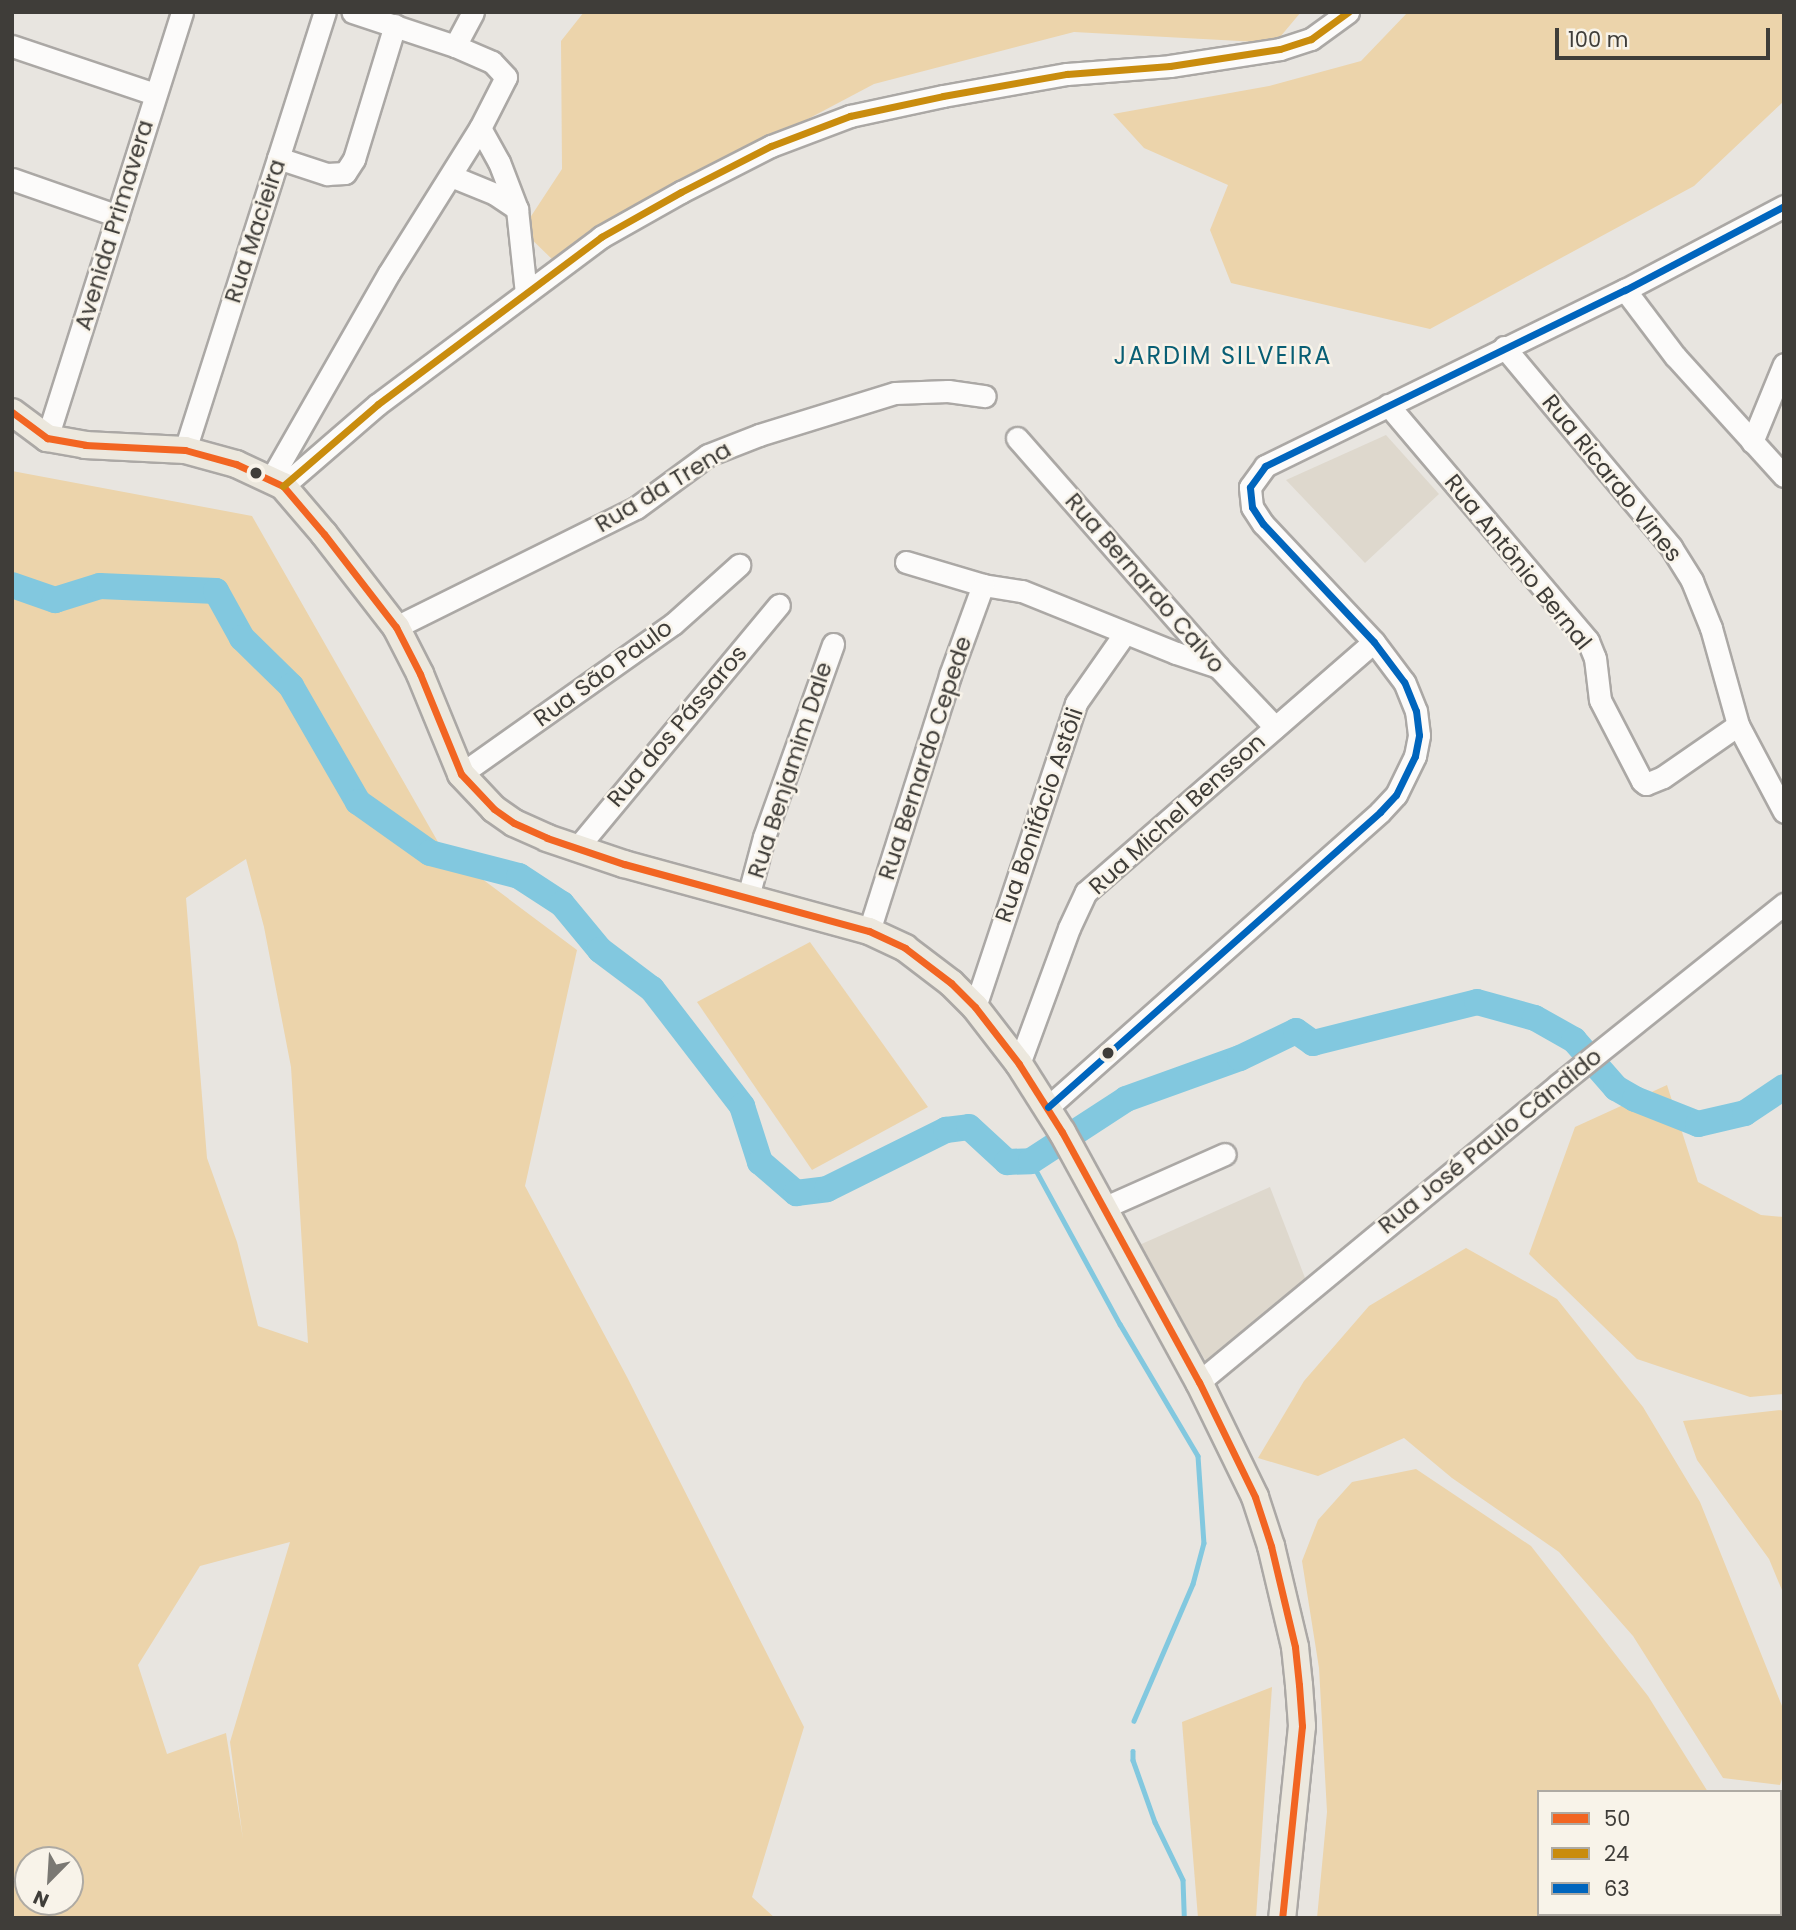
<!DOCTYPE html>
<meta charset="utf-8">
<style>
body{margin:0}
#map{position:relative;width:1796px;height:1930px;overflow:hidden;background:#e8e5e0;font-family:Poppins,sans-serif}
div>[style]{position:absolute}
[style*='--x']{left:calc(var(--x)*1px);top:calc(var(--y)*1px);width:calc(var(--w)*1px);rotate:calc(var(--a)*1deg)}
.built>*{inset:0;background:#ded8cd}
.green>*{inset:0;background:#ecd4ab}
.stream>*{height:4.5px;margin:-2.25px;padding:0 2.25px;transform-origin:2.25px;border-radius:2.25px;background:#82c8df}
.river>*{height:26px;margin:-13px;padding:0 13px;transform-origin:13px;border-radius:13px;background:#82c8df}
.roads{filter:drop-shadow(2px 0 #aba8a5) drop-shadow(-2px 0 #aba8a5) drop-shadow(0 2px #aba8a5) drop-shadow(0 -2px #aba8a5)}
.minor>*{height:21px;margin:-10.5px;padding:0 10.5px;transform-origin:10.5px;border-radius:10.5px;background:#fcfbfa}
.major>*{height:26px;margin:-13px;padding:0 13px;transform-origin:13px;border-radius:13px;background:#ece8de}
.bus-1>*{height:7px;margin:-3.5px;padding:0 3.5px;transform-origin:3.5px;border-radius:3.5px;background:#f26522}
.bus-2>*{height:7px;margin:-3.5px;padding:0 3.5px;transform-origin:3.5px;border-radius:3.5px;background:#c98c0e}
.bus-3>*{height:7px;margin:-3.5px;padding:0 3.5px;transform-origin:3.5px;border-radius:3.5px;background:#0065bd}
.dots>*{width:19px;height:19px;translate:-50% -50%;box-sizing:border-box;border:4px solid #f8f3e9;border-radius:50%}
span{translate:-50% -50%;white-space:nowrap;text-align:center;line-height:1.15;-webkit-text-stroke:5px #f8f3e9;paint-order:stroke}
.street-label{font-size:23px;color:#3f3d39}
.neighbourhood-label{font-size:24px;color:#085e74;letter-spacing:2px}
.frame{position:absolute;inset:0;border:14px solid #3f3d39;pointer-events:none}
.legend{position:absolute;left:1537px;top:1790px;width:245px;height:126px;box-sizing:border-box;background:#f8f3e9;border:2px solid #aeaaa3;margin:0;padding:9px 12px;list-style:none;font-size:21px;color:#3f3d39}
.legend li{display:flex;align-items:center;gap:14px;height:35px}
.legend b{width:35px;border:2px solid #aeaaa3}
.north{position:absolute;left:14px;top:1846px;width:70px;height:70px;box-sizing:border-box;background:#f8f3e9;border:2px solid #aeaaa3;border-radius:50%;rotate:204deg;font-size:19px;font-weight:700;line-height:28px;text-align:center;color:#3f3d39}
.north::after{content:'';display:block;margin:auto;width:24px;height:32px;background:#7a7873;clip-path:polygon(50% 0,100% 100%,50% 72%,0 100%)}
.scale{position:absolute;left:1555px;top:28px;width:215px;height:32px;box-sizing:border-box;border:4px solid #3f3d39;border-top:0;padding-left:9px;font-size:21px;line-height:24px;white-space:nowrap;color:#3f3d39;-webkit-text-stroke:5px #f8f3e9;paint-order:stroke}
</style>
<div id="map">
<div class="built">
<i style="clip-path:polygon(1386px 435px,1439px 494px,1365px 563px,1286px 480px)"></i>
<i style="clip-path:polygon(1270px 1187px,1307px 1283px,1207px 1363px,1137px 1246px)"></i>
</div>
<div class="green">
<i style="clip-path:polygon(584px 12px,1301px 12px,1275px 43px,1074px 32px,874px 84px,772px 138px,556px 263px,522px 230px,562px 169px,561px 41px)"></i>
<i style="clip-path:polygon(1408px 12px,1784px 12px,1784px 101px,1694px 186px,1430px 329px,1231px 283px,1210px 230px,1228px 185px,1144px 148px,1113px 114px,1269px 86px,1361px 61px)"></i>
<i style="clip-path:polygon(evenodd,12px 471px,252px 516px,442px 849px,577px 950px,525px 1186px,627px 1377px,804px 1727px,752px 1897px,775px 1918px,12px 1918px,12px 471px,246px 859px,264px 927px,291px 1067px,308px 1343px,258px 1326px,237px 1242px,207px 1158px,186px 898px,246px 859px,12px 471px,290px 1542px,230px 1742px,243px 1839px,226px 1733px,167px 1754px,138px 1665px,200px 1566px,290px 1542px,12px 471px,28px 1860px,70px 1860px,70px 1902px,28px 1902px,28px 1860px)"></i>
<i style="clip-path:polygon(810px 942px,928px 1107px,812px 1170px,697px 1002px)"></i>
<i style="clip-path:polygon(1667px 1085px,1698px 1182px,1761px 1215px,1784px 1217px,1784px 1394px,1750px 1397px,1637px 1359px,1529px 1254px,1575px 1127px)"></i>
<i style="clip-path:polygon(1466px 1248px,1557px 1299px,1643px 1407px,1700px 1502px,1784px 1711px,1784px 1773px,1780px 1785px,1723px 1778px,1633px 1636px,1559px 1552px,1452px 1478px,1404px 1438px,1318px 1476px,1258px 1458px,1304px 1381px,1369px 1306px)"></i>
<i style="clip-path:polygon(1781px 1410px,1784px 1413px,1784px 1595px,1769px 1559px,1697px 1460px,1683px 1421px)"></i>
<i style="clip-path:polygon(1416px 1469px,1531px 1546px,1648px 1696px,1708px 1792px,1539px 1792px,1539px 1914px,1780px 1914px,1780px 1800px,1784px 1800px,1784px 1918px,1317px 1918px,1327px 1812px,1319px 1668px,1302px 1561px,1318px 1520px,1352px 1482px)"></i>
<i style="clip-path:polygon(1272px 1687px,1256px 1918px,1198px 1918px,1182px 1722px)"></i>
</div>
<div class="stream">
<i style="--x:1031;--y:1161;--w:186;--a:61.4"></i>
<i style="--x:1120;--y:1324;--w:153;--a:59.4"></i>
<i style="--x:1198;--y:1456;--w:87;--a:86.1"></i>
<i style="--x:1204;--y:1543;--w:42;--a:105"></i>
<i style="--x:1193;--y:1584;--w:149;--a:113.3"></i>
<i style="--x:1133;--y:1751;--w:9;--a:90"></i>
<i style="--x:1133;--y:1760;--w:66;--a:70.5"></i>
<i style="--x:1155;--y:1822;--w:64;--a:64.2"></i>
<i style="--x:1183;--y:1880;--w:38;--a:88"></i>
</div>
<div class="river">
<i style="--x:12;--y:585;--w:46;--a:19.2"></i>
<i style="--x:55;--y:600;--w:47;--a:-17.3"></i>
<i style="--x:100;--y:586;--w:116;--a:2.5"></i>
<i style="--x:216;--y:591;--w:54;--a:61"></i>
<i style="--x:242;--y:638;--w:69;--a:44.4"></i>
<i style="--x:291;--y:686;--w:134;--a:60"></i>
<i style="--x:358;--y:802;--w:88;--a:35.3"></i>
<i style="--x:430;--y:853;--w:92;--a:14.5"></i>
<i style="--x:519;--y:876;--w:51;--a:33.1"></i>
<i style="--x:562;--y:904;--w:60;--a:50.4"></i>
<i style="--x:600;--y:950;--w:65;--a:36.9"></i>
<i style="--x:652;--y:989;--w:148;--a:52.4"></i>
<i style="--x:742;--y:1106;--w:59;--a:72.2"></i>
<i style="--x:760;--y:1162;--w:48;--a:40.7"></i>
<i style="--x:796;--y:1193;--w:31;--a:-7"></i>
<i style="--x:827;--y:1189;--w:133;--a:-26.4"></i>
<i style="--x:946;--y:1130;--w:23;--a:-7"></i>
<i style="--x:969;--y:1127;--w:52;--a:42.6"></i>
<i style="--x:1007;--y:1162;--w:24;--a:-2"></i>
<i style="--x:1031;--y:1161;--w:113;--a:-33.1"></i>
<i style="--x:1126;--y:1099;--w:121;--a:-19.8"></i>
<i style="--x:1240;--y:1058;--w:62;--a:-25.7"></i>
<i style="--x:1296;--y:1031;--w:21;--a:35"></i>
<i style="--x:1313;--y:1043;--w:169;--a:-14"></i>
<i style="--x:1477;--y:1002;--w:60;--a:15.4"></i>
<i style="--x:1535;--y:1018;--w:45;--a:29.4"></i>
<i style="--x:1574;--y:1040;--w:64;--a:48.8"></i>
<i style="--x:1616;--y:1088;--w:22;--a:30"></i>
<i style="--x:1635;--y:1099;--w:68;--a:21.6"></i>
<i style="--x:1698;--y:1124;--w:48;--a:-13.2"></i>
<i style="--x:1745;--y:1113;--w:47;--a:-33.7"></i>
</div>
<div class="roads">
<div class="minor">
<i style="--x:12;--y:46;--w:151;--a:18.6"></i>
<i style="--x:455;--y:46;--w:38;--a:-62"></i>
<i style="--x:480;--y:128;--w:39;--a:61"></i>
<i style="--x:499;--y:162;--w:50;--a:69"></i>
<i style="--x:517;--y:209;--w:84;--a:83.9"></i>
<i style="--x:278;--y:158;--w:52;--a:18.1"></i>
<i style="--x:327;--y:174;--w:18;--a:-3"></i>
<i style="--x:345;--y:173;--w:17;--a:-57"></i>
<i style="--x:354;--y:159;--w:140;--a:-73"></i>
<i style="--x:451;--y:176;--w:48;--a:22.2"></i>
<i style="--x:495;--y:194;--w:27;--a:34"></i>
<i style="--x:12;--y:179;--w:112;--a:19.2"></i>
<i style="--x:1625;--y:290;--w:83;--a:52.9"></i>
<i style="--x:1675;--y:356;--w:162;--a:47.8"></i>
<i style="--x:1504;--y:347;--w:261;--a:50.1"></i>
<i style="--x:1671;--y:547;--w:40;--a:58"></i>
<i style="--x:1692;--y:581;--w:51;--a:68"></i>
<i style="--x:1711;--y:628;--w:101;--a:74.4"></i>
<i style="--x:1738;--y:725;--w:98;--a:62.1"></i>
<i style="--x:1388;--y:405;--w:309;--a:49.7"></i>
<i style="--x:1588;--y:641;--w:18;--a:68"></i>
<i style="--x:1595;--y:658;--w:42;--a:83.2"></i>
<i style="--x:1600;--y:700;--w:91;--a:62.6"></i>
<i style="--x:1642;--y:781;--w:5;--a:37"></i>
<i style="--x:1646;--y:784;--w:18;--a:-22"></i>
<i style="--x:1663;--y:777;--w:91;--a:-34.7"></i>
<i style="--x:47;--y:438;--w:447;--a:-72.4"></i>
<i style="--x:1017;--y:438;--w:305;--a:48.7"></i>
<i style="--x:1218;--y:667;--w:83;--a:46.5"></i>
<i style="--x:1752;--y:442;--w:84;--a:-67.7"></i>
<i style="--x:185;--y:450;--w:460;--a:-72.3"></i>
<i style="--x:271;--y:479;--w:237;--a:-60.2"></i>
<i style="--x:389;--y:273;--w:171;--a:-57.9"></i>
<i style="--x:480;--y:128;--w:57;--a:-63"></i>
<i style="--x:506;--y:77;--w:21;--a:-133"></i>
<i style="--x:492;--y:62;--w:40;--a:-156.6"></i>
<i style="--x:455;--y:46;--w:108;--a:-161.7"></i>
<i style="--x:283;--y:486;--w:125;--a:-40.8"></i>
<i style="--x:378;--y:404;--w:279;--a:-36.8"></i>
<i style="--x:601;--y:237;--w:92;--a:-29.4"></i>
<i style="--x:681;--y:192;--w:101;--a:-27.1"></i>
<i style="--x:771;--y:146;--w:85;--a:-20.8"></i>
<i style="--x:850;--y:116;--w:95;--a:-12.1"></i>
<i style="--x:943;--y:96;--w:126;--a:-10.1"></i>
<i style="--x:1067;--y:74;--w:103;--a:-4.4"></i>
<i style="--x:1170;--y:66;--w:111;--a:-8.8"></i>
<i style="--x:1280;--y:49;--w:33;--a:-18"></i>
<i style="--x:1311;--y:39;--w:46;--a:-36.1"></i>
<i style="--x:906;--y:562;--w:80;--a:16.6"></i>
<i style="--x:983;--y:585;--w:39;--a:9"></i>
<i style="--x:1022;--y:591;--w:166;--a:21.9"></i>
<i style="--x:1176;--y:653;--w:44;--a:18.4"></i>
<i style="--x:396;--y:627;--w:268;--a:-26.4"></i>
<i style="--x:636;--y:508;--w:89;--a:-36.4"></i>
<i style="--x:708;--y:455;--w:55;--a:-21.4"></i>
<i style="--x:759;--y:435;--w:142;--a:-17.2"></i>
<i style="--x:895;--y:393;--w:53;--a:-2.2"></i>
<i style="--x:948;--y:391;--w:37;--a:8"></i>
<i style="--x:461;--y:774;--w:260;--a:-35.3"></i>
<i style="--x:673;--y:624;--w:89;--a:-41.8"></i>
<i style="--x:577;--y:848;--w:316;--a:-50.3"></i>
<i style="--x:748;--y:897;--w:62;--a:-75.1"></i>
<i style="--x:764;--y:837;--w:205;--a:-70.3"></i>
<i style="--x:869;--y:931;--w:269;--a:-72.4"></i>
<i style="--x:950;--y:675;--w:96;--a:-69.9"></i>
<i style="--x:975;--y:1007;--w:320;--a:-71.6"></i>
<i style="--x:1076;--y:703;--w:85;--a:-55"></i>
<i style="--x:1019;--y:1064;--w:145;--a:-69.8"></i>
<i style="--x:1069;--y:928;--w:40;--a:-65"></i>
<i style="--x:1086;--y:892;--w:381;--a:-41"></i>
<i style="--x:1048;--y:1107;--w:444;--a:-41.6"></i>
<i style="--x:1380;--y:812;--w:23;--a:-47"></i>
<i style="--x:1396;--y:795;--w:43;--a:-64"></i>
<i style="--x:1415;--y:756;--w:21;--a:-79"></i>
<i style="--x:1419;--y:735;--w:24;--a:-97"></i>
<i style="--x:1416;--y:711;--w:31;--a:-112"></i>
<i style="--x:1404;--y:682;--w:50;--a:-126.9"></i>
<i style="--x:1374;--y:642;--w:162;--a:-133.2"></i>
<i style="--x:1263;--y:524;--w:20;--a:-123"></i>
<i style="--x:1252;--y:507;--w:20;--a:-96"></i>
<i style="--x:1250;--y:487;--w:26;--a:-54"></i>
<i style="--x:1265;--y:466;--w:401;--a:-26.1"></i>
<i style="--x:1625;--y:290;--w:180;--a:-27.8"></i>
<i style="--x:1103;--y:1208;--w:133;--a:-23.9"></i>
<i style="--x:1199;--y:1382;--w:466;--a:-39.6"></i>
<i style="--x:1558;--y:1085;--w:290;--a:-38.7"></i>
</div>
<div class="major">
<i style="--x:12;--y:412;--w:44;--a:36.6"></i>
<i style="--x:47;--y:438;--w:39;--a:10"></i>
<i style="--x:85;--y:445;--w:100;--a:2.9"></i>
<i style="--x:185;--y:450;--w:53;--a:15.4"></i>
<i style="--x:236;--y:464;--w:52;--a:25.1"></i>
<i style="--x:283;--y:486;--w:63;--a:49.5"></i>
<i style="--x:324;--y:534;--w:118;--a:52.3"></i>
<i style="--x:396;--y:627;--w:53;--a:62.9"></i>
<i style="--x:420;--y:674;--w:108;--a:67.7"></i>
<i style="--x:461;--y:774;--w:48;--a:46.7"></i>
<i style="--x:494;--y:809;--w:24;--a:35"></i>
<i style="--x:514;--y:823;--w:36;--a:24"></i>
<i style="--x:547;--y:838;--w:81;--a:18.7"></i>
<i style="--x:624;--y:864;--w:254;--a:15.3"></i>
<i style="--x:869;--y:931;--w:40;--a:25"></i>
<i style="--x:905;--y:948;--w:58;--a:37.3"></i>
<i style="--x:951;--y:983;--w:34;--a:45"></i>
<i style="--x:975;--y:1007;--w:72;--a:52.3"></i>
<i style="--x:1019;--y:1064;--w:80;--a:57.7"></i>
<i style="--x:1062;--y:1132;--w:285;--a:61.3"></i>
<i style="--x:1199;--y:1382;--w:128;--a:64"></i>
<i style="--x:1255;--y:1497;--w:52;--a:71.9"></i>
<i style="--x:1271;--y:1546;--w:104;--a:76.6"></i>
<i style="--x:1295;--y:1647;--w:38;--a:84"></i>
<i style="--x:1299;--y:1685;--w:41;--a:85.8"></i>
<i style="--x:1302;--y:1726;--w:193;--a:95.9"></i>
</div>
</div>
<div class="bus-1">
<i style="--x:12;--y:412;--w:44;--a:36.6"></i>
<i style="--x:47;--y:438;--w:39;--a:10"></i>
<i style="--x:85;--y:445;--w:100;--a:2.9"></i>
<i style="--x:185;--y:450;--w:53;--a:15.4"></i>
<i style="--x:236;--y:464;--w:52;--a:25.1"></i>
<i style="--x:283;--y:486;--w:63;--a:49.5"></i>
<i style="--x:324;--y:534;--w:118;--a:52.3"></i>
<i style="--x:396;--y:627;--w:53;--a:62.9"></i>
<i style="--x:420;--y:674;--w:108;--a:67.7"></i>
<i style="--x:461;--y:774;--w:48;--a:46.7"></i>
<i style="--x:494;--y:809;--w:24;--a:35"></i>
<i style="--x:514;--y:823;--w:36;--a:24"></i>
<i style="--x:547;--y:838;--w:81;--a:18.7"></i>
<i style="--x:624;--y:864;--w:254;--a:15.3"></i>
<i style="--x:869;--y:931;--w:40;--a:25"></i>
<i style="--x:905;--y:948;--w:58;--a:37.3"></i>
<i style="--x:951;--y:983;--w:34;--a:45"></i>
<i style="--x:975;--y:1007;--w:72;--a:52.3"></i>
<i style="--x:1019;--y:1064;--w:80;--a:57.7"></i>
<i style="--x:1062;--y:1132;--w:285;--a:61.3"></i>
<i style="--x:1199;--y:1382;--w:128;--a:64"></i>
<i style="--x:1255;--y:1497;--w:52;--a:71.9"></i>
<i style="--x:1271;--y:1546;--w:104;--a:76.6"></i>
<i style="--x:1295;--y:1647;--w:38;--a:84"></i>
<i style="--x:1299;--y:1685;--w:41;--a:85.8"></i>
<i style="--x:1302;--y:1726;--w:193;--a:95.9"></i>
</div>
<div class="bus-2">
<i style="--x:283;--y:486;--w:125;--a:-40.8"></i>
<i style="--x:378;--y:404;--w:279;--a:-36.8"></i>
<i style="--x:601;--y:237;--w:92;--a:-29.4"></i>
<i style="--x:681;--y:192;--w:101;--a:-27.1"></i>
<i style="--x:771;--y:146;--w:85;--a:-20.8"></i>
<i style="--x:850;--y:116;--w:95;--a:-12.1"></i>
<i style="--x:943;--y:96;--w:126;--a:-10.1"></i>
<i style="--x:1067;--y:74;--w:103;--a:-4.4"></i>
<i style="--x:1170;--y:66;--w:111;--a:-8.8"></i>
<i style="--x:1280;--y:49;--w:33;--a:-18"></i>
<i style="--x:1311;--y:39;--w:46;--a:-36.1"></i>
</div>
<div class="bus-3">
<i style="--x:1048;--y:1107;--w:444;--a:-41.6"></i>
<i style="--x:1380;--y:812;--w:23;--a:-47"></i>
<i style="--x:1396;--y:795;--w:43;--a:-64"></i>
<i style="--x:1415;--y:756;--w:21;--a:-79"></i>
<i style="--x:1419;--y:735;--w:24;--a:-97"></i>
<i style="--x:1416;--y:711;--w:31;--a:-112"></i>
<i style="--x:1404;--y:682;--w:50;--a:-126.9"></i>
<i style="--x:1374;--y:642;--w:162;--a:-133.2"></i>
<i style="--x:1263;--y:524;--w:20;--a:-123"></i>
<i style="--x:1252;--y:507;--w:20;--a:-96"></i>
<i style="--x:1250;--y:487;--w:26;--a:-54"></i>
<i style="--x:1265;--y:466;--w:401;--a:-26.1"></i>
<i style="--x:1625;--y:290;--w:180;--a:-27.8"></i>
</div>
<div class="dots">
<i style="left:256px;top:473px;background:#3f3d39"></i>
<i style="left:1108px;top:1053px;background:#3f3d39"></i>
</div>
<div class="street-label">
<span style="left:114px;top:225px;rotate:-73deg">Avenida Primavera</span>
<span style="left:255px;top:231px;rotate:-72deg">Rua Macieira</span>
<span style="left:1612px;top:478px;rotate:51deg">Rua Ricardo Vines</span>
<span style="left:663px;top:487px;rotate:-31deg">Rua da Trena</span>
<span style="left:1518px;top:562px;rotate:51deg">Rua Antônio Bernal</span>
<span style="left:1145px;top:583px;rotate:49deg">Rua Bernardo Calvo</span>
<span style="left:603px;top:673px;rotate:-36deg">Rua São Paulo</span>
<span style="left:677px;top:726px;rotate:-50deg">Rua dos Pássaros</span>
<span style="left:925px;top:758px;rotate:-72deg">Rua Bernardo Cepede</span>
<span style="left:790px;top:770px;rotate:-72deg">Rua Benjamim Dale</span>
<span style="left:1177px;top:814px;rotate:-42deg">Rua Michel Bensson</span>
<span style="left:1039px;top:815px;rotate:-71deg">Rua Bonifácio Astôli</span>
<span style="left:1490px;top:1141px;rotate:-39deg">Rua José Paulo Cândido</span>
</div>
<div class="neighbourhood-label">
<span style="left:1223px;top:356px">JARDIM SILVEIRA</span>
</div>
<div class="frame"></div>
<ul class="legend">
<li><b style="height:9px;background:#f26522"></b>50</li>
<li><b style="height:9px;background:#c98c0e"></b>24</li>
<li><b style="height:9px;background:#0065bd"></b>63</li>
</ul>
<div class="north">N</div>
<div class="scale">100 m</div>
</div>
